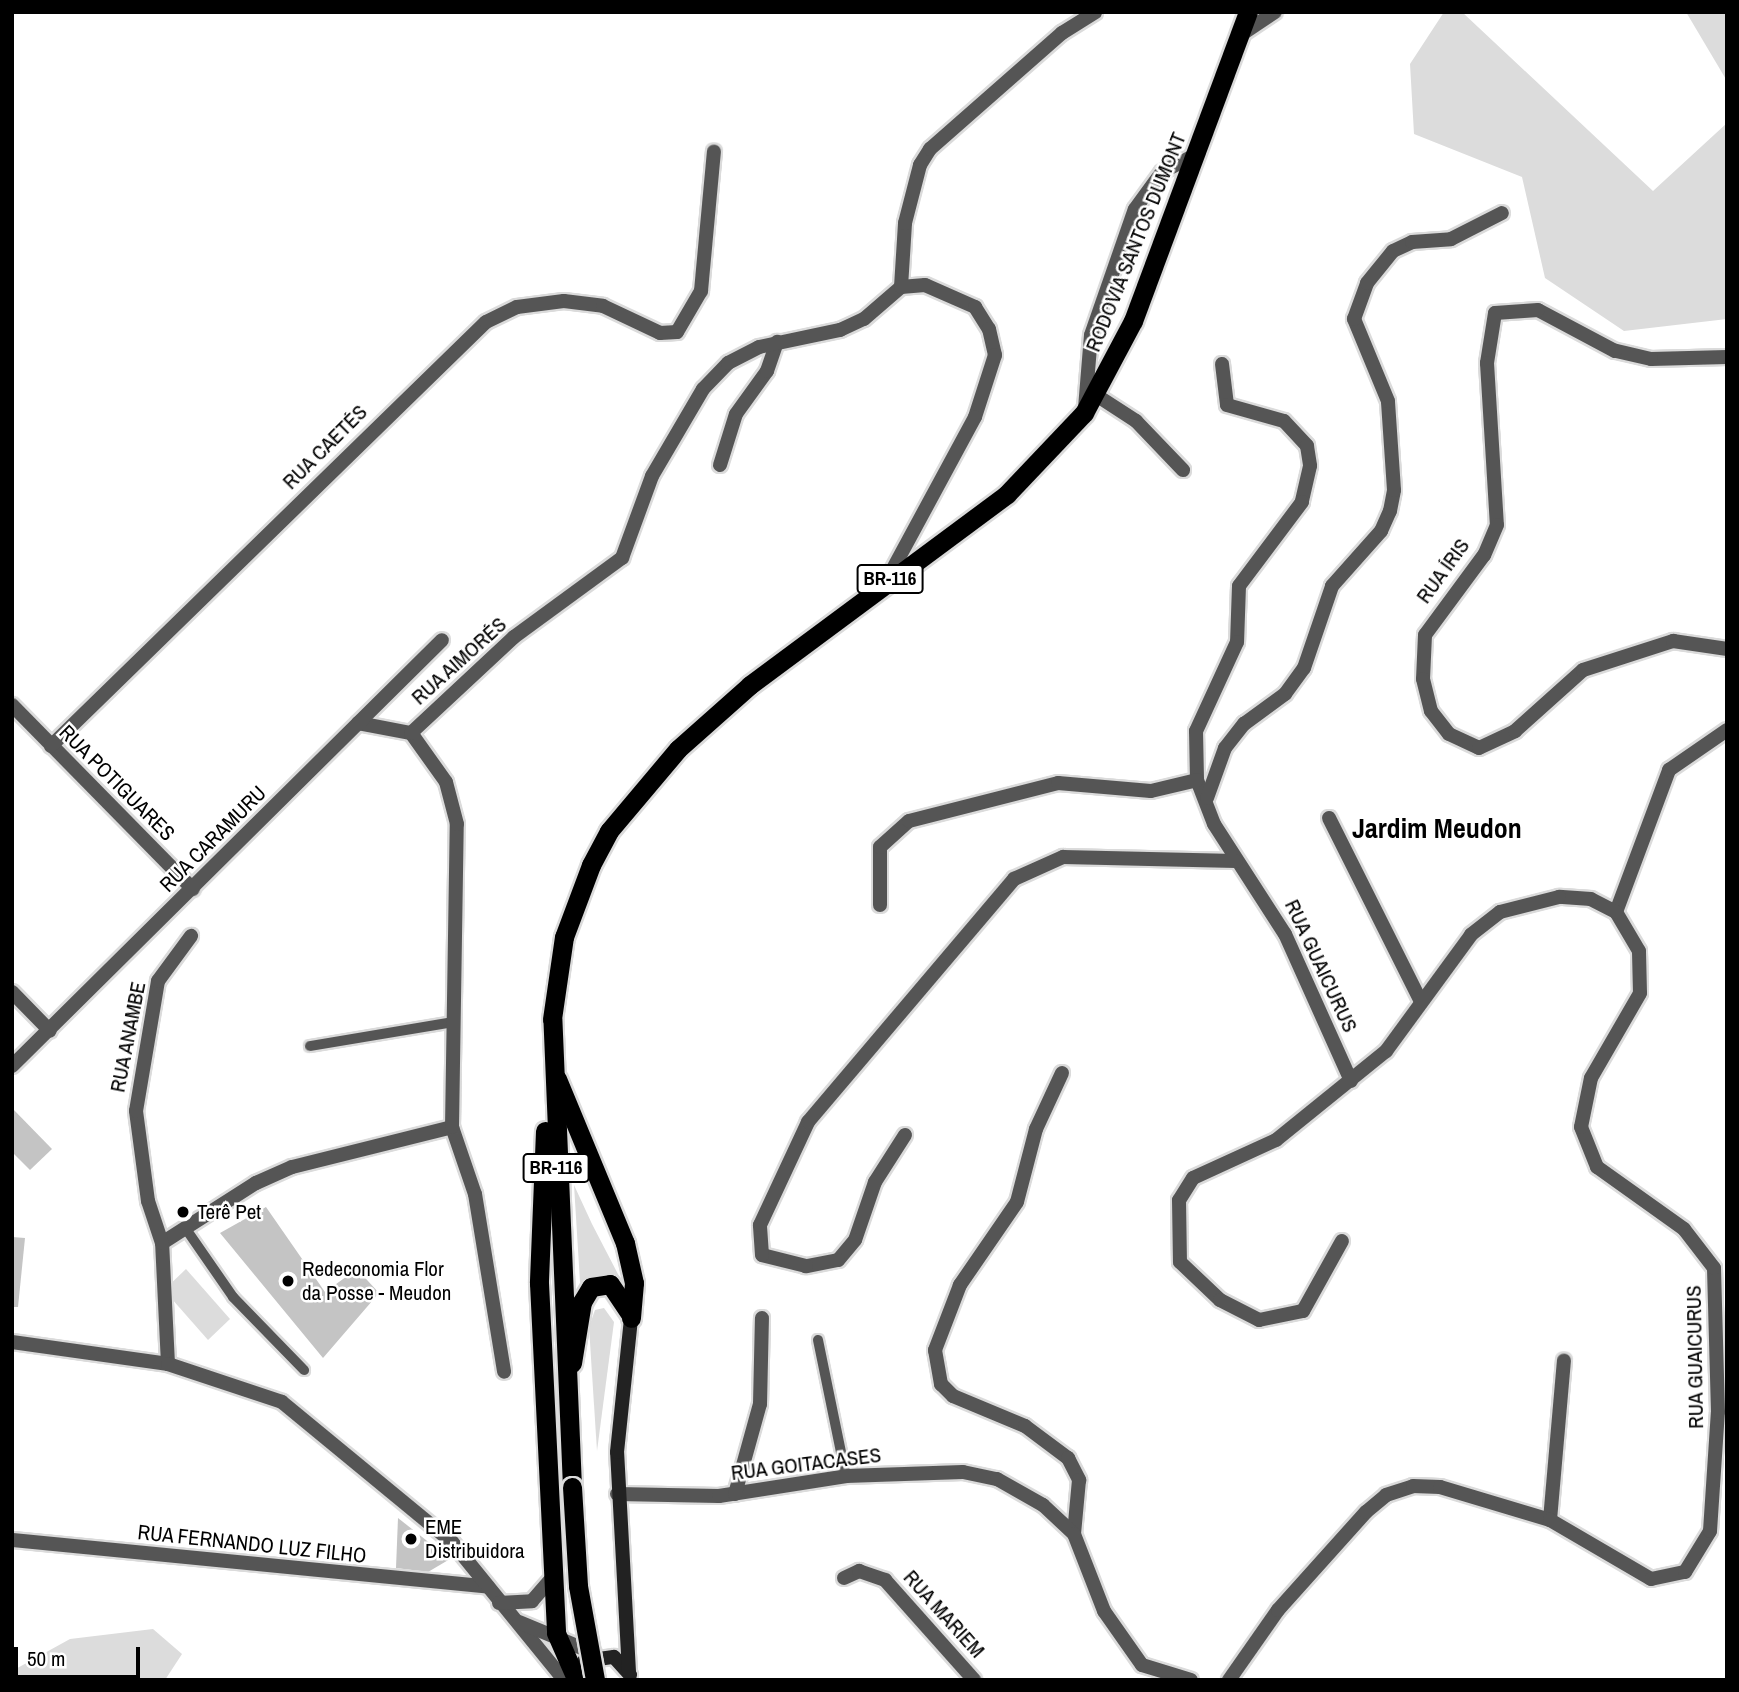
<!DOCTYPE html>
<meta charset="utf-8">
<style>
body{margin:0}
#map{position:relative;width:1739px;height:1692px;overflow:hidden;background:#fff;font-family:"Archivo Narrow",sans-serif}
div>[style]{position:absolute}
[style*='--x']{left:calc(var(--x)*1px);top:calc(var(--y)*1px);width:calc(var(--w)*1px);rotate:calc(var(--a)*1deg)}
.green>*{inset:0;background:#dcdcdc}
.building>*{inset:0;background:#c4c4c4}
.roads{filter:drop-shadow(2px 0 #dbdbdb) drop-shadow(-2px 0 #dbdbdb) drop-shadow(0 2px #dbdbdb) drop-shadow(0 -2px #dbdbdb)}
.service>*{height:10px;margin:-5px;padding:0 5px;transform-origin:5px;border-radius:5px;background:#555}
.minor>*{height:14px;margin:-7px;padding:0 7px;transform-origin:7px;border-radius:7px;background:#555}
.tertiary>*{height:14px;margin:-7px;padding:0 7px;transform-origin:7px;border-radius:7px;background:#555}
.secondary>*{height:14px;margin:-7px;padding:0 7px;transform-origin:7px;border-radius:7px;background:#222}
.trunk>*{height:19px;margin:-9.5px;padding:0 9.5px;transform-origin:9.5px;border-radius:9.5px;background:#000}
.bridges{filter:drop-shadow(2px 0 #dbdbdb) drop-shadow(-2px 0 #dbdbdb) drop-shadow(0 2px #dbdbdb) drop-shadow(0 -2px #dbdbdb)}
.trunk-bridge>*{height:19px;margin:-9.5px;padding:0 9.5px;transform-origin:9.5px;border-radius:9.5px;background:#000}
.dots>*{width:19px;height:19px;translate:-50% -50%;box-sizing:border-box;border:4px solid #fff;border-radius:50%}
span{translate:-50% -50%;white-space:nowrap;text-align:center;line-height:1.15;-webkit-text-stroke:5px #fff;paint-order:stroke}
.shield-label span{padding:2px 5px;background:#fff;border:2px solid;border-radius:5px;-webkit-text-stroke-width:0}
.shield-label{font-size:19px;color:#000;font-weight:700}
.street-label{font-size:21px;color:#000}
.poi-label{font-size:21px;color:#000}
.left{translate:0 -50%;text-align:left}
.district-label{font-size:28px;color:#000;font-weight:700}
.frame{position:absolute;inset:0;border:14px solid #000;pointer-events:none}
.scale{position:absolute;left:14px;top:1647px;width:126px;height:32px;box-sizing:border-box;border:4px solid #000;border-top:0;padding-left:9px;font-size:21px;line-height:24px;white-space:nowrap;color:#000;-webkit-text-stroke:5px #fff;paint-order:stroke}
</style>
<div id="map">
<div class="green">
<i style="clip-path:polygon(1444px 12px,1462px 12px,1653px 191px,1727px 123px,1727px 319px,1624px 331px,1545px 278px,1522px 177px,1414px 134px,1410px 64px)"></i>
<i style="clip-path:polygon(1686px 12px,1727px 12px,1727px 81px)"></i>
<i style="clip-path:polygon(574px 1185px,592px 1224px,620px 1278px,580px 1282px)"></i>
<i style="clip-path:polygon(186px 1269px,230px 1319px,208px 1340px,164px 1290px)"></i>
<i style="clip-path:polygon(604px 1308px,614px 1322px,597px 1451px,589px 1327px,595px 1310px)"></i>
<i style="clip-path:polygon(153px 1629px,182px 1654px,165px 1680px,12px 1680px,12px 1671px,70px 1639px)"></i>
</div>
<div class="building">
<i style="clip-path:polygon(12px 1108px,52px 1149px,30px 1170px,12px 1152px)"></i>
<i style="clip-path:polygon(266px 1207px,325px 1292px,357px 1269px,379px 1293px,323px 1358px,220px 1233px)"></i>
<i style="clip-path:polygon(12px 1237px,25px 1238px,18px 1307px,12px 1307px)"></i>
<i style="clip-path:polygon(398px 1518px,450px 1559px,428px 1572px,396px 1568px)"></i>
</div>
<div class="roads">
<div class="service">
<i style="--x:310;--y:1046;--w:145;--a:-9.5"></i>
<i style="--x:186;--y:1229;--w:83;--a:55.3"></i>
<i style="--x:233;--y:1297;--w:102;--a:45.8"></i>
<i style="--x:818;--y:1340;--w:139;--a:78.4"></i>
</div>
<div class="minor">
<i style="--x:1239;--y:36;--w:43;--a:-33.7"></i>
<i style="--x:901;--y:287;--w:64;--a:-86.4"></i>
<i style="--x:905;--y:223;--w:60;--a:-75.5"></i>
<i style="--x:920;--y:165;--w:19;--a:-58"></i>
<i style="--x:930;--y:149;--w:176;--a:-41.3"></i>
<i style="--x:1062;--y:33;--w:39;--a:-32"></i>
<i style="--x:1727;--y:357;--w:76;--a:178.5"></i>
<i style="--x:1651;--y:359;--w:37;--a:-167"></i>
<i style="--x:1615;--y:351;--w:87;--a:-152"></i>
<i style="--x:1538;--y:310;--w:43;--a:176"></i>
<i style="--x:1495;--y:313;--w:51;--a:99.1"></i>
<i style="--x:1487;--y:363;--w:162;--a:86.5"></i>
<i style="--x:1497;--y:525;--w:33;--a:113"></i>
<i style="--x:1484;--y:555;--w:99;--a:126.4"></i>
<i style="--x:1425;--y:635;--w:44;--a:92.6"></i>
<i style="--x:1423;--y:679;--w:33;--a:76"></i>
<i style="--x:1431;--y:711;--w:29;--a:52"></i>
<i style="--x:1449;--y:734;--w:33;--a:25"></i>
<i style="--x:1479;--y:748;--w:40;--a:-25"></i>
<i style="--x:1515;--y:731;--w:91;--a:-41.9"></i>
<i style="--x:1583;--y:670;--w:95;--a:-17.9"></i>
<i style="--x:1673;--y:641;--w:55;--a:8.4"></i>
<i style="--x:1222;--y:364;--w:41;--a:83"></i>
<i style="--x:1227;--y:405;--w:59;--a:15.7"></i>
<i style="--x:1284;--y:421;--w:34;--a:47"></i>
<i style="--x:1307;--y:446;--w:20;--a:81"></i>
<i style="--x:1310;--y:466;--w:37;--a:103"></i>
<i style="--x:1302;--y:502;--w:105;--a:126.9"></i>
<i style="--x:1239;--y:586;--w:56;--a:92"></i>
<i style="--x:1237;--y:642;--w:98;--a:114.7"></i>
<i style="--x:1196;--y:731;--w:49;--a:88.8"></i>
<i style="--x:1197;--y:780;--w:47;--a:68.9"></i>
<i style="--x:1214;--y:824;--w:131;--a:57.2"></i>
<i style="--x:1285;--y:934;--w:161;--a:65.8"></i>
<i style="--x:1096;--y:395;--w:48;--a:33"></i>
<i style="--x:1136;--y:421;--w:68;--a:46.2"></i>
<i style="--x:1085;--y:408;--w:73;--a:-85.3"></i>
<i style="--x:1091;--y:335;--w:133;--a:-70.8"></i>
<i style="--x:1135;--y:209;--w:46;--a:-53.9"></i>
<i style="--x:1162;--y:172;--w:39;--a:-27"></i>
<i style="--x:720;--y:465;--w:53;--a:-72.6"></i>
<i style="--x:736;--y:414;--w:53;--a:-54.2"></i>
<i style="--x:767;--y:371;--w:31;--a:-71"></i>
<i style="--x:12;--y:705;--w:258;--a:45.5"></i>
<i style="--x:358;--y:723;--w:54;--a:10.7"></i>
<i style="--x:51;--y:746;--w:607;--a:-44.27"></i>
<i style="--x:486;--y:322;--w:34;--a:-26"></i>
<i style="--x:517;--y:307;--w:47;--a:-7.3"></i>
<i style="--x:564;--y:301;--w:39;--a:7"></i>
<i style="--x:603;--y:306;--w:63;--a:25.3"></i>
<i style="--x:660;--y:333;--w:17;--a:-3"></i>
<i style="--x:677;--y:332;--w:48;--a:-59.7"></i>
<i style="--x:701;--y:291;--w:140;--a:-84.7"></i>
<i style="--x:1207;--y:798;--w:53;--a:-70.2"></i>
<i style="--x:1225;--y:748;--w:31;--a:-52"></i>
<i style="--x:1244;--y:724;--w:51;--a:-36.2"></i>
<i style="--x:1285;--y:694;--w:32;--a:-54"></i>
<i style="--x:1304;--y:668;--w:87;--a:-71.1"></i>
<i style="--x:1332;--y:586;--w:74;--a:-48.3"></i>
<i style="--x:1381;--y:531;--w:22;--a:-66"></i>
<i style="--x:1390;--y:511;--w:21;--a:-79"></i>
<i style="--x:1394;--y:490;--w:89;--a:-93.9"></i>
<i style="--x:1388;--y:401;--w:89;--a:-112.5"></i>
<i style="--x:1354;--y:319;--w:38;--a:-70"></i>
<i style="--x:1367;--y:283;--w:41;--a:-50.9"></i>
<i style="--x:1393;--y:251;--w:21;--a:-25"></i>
<i style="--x:1412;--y:242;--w:39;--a:-4"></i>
<i style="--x:1451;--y:239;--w:57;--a:-27"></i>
<i style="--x:1329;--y:818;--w:206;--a:63.4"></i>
<i style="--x:880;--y:905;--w:58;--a:-90"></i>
<i style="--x:880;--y:847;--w:39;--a:-42"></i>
<i style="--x:909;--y:821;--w:154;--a:-14.3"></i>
<i style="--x:1058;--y:783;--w:93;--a:4.9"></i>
<i style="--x:1151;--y:791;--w:47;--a:-13.4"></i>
<i style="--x:1616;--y:912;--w:152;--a:-69.5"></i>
<i style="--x:1669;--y:770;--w:70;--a:-34.6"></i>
<i style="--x:12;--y:992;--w:54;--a:45.7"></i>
<i style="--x:12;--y:1066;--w:605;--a:-44.73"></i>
<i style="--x:1062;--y:1073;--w:62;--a:114.9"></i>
<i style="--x:1036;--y:1129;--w:75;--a:104.6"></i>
<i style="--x:1017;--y:1202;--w:101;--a:124.5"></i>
<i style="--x:960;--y:1285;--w:70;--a:111"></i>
<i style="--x:935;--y:1350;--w:35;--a:80"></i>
<i style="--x:941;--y:1384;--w:17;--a:45"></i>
<i style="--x:953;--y:1396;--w:78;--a:22.6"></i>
<i style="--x:1025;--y:1426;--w:54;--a:36.7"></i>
<i style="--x:1068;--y:1458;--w:25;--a:63"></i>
<i style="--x:1079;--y:1480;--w:54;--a:95.3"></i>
<i style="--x:452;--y:1127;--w:71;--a:71.1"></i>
<i style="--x:475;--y:1194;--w:180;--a:80.7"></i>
<i style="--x:905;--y:1135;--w:56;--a:122.6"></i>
<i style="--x:875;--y:1182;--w:61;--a:109"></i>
<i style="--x:855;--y:1240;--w:26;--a:130"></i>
<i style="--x:838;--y:1260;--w:33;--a:169"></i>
<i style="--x:806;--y:1266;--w:45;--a:-166"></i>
<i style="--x:762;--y:1255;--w:30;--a:-94"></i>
<i style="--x:760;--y:1225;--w:114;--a:-65"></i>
<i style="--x:808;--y:1122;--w:319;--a:-49.7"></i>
<i style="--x:1014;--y:879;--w:54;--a:-24.2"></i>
<i style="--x:1063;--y:857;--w:173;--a:1.3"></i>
<i style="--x:162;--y:1243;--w:112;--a:-32.6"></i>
<i style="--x:256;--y:1183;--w:39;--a:-24"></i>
<i style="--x:292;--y:1167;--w:165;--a:-14"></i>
<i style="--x:452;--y:1127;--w:303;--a:-89.1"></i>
<i style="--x:457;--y:824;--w:43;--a:-104.7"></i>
<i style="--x:446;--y:782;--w:60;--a:-125.5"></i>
<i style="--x:411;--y:733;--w:141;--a:-43"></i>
<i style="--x:514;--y:637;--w:134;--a:-36.2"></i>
<i style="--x:622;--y:558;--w:87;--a:-69.9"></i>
<i style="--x:652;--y:476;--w:101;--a:-59.6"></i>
<i style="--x:703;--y:389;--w:36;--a:-46"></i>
<i style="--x:728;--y:363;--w:35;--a:-27"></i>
<i style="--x:759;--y:347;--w:83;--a:-11.9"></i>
<i style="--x:840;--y:330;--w:26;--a:-25"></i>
<i style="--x:864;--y:319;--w:49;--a:-40.9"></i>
<i style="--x:901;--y:287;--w:24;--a:-5"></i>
<i style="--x:925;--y:285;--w:55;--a:23.7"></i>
<i style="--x:975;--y:307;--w:26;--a:58"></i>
<i style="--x:989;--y:329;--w:27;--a:77"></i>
<i style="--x:995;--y:355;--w:65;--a:107.9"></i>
<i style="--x:975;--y:417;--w:185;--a:118.4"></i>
<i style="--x:168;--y:1364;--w:121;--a:-92.8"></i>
<i style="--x:162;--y:1243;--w:44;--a:-108.4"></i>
<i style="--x:148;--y:1201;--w:91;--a:-97.6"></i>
<i style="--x:136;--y:1111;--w:132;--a:-80.4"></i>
<i style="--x:158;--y:981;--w:56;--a:-53.7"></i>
<i style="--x:617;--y:1494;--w:102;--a:1.1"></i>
<i style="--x:719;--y:1496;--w:129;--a:-8.9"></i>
<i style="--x:846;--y:1476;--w:117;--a:-2"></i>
<i style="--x:963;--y:1472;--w:35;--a:12"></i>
<i style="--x:997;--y:1479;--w:53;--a:29.5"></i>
<i style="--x:1043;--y:1505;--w:42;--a:43.1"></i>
<i style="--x:1074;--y:1534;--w:83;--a:68.7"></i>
<i style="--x:1104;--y:1611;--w:66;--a:54.9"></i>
<i style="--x:1142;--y:1665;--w:51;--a:17"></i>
<i style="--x:735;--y:1494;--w:93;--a:-74.5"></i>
<i style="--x:760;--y:1404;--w:86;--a:-88.7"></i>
<i style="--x:1550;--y:1520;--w:160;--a:-85"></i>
<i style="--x:12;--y:1540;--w:478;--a:5.6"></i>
<i style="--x:844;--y:1578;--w:17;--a:-25"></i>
<i style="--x:859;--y:1571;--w:28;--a:19"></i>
<i style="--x:885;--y:1580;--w:134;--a:48.3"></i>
<i style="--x:1229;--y:1680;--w:85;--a:-55"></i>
<i style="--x:1278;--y:1610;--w:132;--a:-48.1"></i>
<i style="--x:1366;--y:1512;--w:26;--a:-40"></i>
<i style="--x:1386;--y:1495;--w:28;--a:-18"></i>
<i style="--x:1413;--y:1486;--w:27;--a:2"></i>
<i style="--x:1440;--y:1487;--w:115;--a:16.7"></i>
<i style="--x:1550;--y:1520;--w:117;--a:30.3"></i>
<i style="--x:1651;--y:1579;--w:35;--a:-12"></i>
<i style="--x:1685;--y:1572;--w:48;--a:-58.6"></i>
<i style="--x:1710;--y:1531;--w:119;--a:-86.2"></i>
<i style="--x:1718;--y:1412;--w:144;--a:-91.6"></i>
<i style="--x:1714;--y:1268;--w:49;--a:-127.6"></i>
<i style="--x:1684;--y:1229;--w:107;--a:-144.5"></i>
<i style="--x:1597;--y:1167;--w:43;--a:-111.8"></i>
<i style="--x:1581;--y:1127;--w:50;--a:-78.5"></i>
<i style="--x:1591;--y:1078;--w:98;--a:-60"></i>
<i style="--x:1640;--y:993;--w:42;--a:-91.4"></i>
<i style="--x:1639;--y:951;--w:45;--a:-120.5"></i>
<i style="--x:1616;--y:912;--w:28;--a:-153"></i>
<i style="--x:1591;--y:899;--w:32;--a:-176"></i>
<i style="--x:1559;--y:897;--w:61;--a:165.7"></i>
<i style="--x:1500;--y:912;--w:37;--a:142"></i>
<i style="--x:1471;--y:935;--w:144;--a:126.2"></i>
<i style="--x:1386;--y:1051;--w:141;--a:141"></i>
<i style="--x:1276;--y:1140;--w:91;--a:155.4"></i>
<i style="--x:1193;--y:1178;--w:26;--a:122"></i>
<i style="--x:1179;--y:1200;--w:62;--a:89.1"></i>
<i style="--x:1180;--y:1262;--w:55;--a:43.5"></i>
<i style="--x:1220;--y:1300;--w:44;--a:27.1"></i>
<i style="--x:1259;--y:1320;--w:45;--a:-11.6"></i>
<i style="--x:1303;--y:1311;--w:80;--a:-60.9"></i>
</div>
<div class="tertiary">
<i style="--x:12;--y:1342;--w:158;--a:8"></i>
<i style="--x:168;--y:1364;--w:120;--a:18.4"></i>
<i style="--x:282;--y:1402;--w:220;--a:39.5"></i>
<i style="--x:452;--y:1542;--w:178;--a:50.9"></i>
<i style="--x:499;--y:1603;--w:33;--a:-3"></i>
<i style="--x:532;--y:1601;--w:35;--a:-49"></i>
<i style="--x:519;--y:1622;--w:81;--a:22.5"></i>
</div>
<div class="secondary">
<i style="--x:584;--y:1661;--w:30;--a:-8"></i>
<i style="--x:614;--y:1657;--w:24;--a:48"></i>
<i style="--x:629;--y:1672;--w:220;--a:-93.1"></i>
<i style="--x:617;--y:1452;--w:135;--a:-84"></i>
</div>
<div class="trunk">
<i style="--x:557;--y:1079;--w:178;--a:67.5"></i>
<i style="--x:625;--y:1243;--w:41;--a:77.3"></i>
<i style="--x:634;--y:1283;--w:35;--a:95"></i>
<i style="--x:545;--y:1131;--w:152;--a:92.3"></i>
<i style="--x:539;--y:1283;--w:350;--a:87.2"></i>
<i style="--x:556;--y:1633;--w:45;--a:66.3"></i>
<i style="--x:572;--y:1363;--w:62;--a:-80.7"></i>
<i style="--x:582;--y:1302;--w:17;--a:-59"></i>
<i style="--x:591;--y:1287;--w:19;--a:-9"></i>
<i style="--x:610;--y:1284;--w:36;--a:56"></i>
<i style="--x:572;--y:1487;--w:468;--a:-92.4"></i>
<i style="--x:552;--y:1019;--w:83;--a:-81.7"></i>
<i style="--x:564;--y:937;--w:77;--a:-69.4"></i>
<i style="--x:591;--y:865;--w:38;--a:-62"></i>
<i style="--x:609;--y:831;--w:107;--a:-49.9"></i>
<i style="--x:678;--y:749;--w:96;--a:-41.6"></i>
<i style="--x:750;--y:685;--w:320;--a:-36.6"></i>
<i style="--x:1007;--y:494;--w:112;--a:-46.5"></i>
<i style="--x:1084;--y:413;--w:104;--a:-62"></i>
<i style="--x:1133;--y:321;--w:330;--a:-69.6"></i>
</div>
</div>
<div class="bridges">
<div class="trunk-bridge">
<i style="--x:572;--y:1487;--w:99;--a:86.5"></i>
<i style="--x:578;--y:1586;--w:96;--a:79.7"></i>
</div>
</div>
<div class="dots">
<i style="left:183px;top:1212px;background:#000"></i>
<i style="left:288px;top:1281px;background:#000"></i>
<i style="left:411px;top:1539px;background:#000"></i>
</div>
<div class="shield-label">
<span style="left:890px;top:579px">BR-116</span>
<span style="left:556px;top:1168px">BR-116</span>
</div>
<div class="street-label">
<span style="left:1136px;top:242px;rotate:-68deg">RODOVIA SANTOS DUMONT</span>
<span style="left:325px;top:447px;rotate:-45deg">RUA CAETÉS</span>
<span style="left:1443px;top:571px;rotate:-54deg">RUA ÍRIS</span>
<span style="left:459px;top:661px;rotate:-42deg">RUA AIMORÉS</span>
<span style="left:117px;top:783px;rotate:45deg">RUA POTIGUARES</span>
<span style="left:213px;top:839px;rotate:-45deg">RUA CARAMURU</span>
<span style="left:1321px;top:966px;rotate:65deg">RUA GUAICURUS</span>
<span style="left:128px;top:1037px;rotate:-79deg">RUA ANAMBE</span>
<span style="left:1695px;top:1357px;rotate:-91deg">RUA GUAICURUS</span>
<span style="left:806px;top:1464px;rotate:-7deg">RUA GOITACASES</span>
<span style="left:252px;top:1544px;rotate:6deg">RUA FERNANDO LUZ FILHO</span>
<span style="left:944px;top:1614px;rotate:48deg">RUA MARIEM</span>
</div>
<div class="poi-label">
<span class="left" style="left:197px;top:1212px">Terê Pet</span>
<span class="left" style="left:302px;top:1281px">Redeconomia Flor<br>da Posse - Meudon</span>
<span class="left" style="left:425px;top:1539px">EME<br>Distribuidora</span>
</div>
<div class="district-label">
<span style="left:1437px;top:828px">Jardim Meudon</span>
</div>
<div class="frame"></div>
<div class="scale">50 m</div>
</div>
